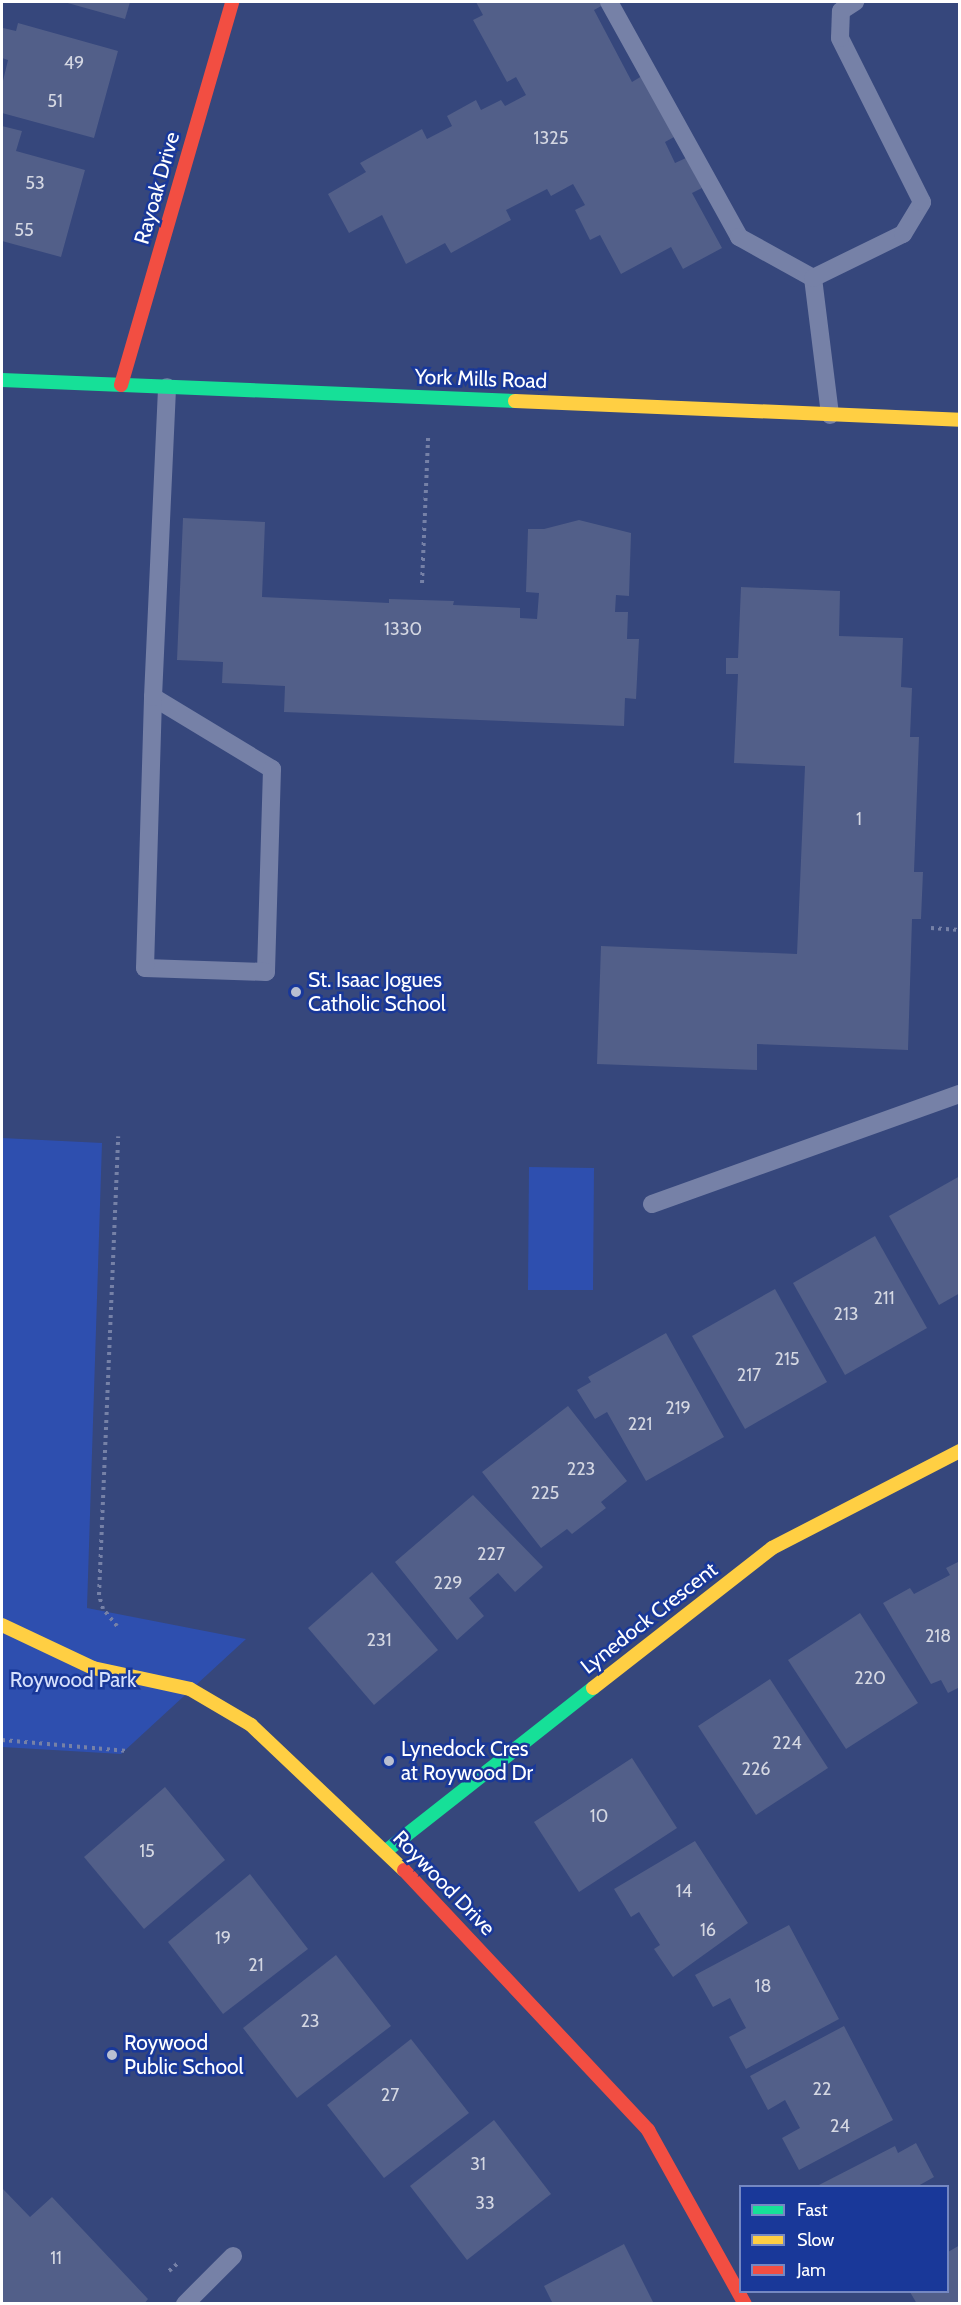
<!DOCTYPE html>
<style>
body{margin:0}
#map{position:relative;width:961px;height:2305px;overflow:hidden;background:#36477c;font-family:Cabin,sans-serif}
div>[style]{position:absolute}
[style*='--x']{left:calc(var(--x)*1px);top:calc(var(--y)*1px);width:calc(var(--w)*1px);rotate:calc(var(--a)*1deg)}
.green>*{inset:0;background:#2e4faf}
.building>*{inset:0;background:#525f89}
.path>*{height:4px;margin-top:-2px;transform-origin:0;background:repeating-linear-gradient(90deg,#7681a7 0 3px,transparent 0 7.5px)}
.lane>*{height:18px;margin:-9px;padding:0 9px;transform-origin:9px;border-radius:9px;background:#7681a7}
.fast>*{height:14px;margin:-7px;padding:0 7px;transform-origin:7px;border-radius:7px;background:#16e098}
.slow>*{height:14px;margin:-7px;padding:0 7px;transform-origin:7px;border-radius:7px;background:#ffcf43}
.jam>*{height:14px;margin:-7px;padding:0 7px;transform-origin:7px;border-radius:7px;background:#f24e42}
.dots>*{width:16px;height:16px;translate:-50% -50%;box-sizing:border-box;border:3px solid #193899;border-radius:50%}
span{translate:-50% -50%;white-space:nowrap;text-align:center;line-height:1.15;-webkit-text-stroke:5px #193899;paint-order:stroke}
.number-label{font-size:18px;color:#d4d7e2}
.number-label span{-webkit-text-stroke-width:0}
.street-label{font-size:21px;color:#fff}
.poi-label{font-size:21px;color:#fff}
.left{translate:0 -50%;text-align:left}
.park-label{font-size:21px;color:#d6e0fc}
.frame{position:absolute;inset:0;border:3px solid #fff;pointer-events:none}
.legend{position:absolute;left:739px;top:2185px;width:210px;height:108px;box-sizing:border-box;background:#193899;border:2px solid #7588c2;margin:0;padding:8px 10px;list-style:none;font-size:18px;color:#fff}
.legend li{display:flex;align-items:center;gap:12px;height:30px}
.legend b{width:30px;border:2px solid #7588c2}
</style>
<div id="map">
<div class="green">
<i style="clip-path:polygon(2px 1138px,102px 1143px,87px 1608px,246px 1639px,121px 1754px,2px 1747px)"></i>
<i style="clip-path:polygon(529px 1167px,594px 1168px,593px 1290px,528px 1290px)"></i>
</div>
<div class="building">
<i style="clip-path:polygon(64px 2px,130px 2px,125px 19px)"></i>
<i style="clip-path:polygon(476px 2px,601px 2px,603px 5px,594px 10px,632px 82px,642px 76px,674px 137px,665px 142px,675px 163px,686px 158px,702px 188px,692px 193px,722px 248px,683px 269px,671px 247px,621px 274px,600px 235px,590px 240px,575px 210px,585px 205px,573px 184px,551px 196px,547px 189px,506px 210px,511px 220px,451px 253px,445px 243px,406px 264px,382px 215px,349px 233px,328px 194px,366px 172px,360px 163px,422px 129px,427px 139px,452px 126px,447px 116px,476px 100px,481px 110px,501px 100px,505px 106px,526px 95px,516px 77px,507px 82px,473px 20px,483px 15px)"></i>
<i style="clip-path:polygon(18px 23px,118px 51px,94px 138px,2px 113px,2px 85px,8px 60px,2px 58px,2px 35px,3px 28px,16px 31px)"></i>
<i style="clip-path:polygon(2px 126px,22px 131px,16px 151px,85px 170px,61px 257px,2px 241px)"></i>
<i style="clip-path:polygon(183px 518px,265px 522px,262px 597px,389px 603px,389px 599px,454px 601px,453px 605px,520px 608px,520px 618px,537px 619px,539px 593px,526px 592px,528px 529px,544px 529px,579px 520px,631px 533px,629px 596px,616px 595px,615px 612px,628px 612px,627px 639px,639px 639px,636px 699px,625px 698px,624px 726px,284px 712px,285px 686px,222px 683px,223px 662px,177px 660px)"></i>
<i style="clip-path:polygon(741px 587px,840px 591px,839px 636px,903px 638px,901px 687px,912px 688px,910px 737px,919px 737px,914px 872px,923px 872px,921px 919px,912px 919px,908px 1050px,757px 1044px,757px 1070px,597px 1064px,601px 946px,797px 954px,805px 766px,734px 763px,738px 674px,726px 674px,726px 658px,738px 658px)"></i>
<i style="clip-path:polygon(960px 1176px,960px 1293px,939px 1305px,889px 1216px)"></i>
<i style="clip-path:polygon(875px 1236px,927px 1328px,845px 1375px,793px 1283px)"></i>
<i style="clip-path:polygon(775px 1289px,827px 1382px,745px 1429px,692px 1336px)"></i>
<i style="clip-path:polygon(666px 1333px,724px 1437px,646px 1481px,607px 1412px,595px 1419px,577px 1390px,591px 1382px,588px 1377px)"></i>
<i style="clip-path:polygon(568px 1406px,627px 1481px,601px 1502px,606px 1508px,572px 1534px,567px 1529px,541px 1548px,482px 1472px)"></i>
<i style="clip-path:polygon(473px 1495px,543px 1567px,515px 1592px,498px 1573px,469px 1598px,484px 1616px,457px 1640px,395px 1562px)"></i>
<i style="clip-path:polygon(960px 1561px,960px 1687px,948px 1693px,941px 1680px,931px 1684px,883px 1603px,910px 1588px,914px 1594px,950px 1575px,946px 1568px)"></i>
<i style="clip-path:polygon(372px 1572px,438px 1650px,374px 1705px,308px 1628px)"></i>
<i style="clip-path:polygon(860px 1613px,918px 1703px,846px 1749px,788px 1660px)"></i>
<i style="clip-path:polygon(770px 1679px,828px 1768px,756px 1815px,698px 1726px)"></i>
<i style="clip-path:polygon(632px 1758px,677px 1828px,579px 1892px,534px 1822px)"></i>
<i style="clip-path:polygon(165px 1787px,225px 1860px,144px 1929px,84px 1857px)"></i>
<i style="clip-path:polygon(695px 1841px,748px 1923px,673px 1977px,654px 1949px,660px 1945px,639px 1912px,631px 1917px,614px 1889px)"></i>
<i style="clip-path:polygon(250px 1874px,308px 1949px,223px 2014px,168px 1942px)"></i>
<i style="clip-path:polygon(789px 1925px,839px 2019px,746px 2069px,729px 2037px,746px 2028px,730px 1998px,713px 2007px,695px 1975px)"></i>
<i style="clip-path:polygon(336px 1955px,391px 2026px,297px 2098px,243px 2028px)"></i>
<i style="clip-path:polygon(844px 2026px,893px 2120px,799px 2170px,782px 2138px,800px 2128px,785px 2100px,768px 2110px,750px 2076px)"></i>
<i style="clip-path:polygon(411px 2039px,469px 2113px,384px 2178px,327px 2105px)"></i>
<i style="clip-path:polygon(494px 2120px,551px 2194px,467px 2260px,410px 2186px)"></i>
<i style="clip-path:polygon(916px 2143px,934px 2177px,918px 2186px,817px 2186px,895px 2146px,898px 2153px)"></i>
<i style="clip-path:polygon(2px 2188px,30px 2217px,52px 2197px,148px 2299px,144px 2304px,2px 2304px)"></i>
<i style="clip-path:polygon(624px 2244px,654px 2304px,553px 2304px,544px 2286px)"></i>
<i style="clip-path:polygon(960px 2245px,960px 2304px,917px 2304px,910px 2292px,948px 2292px,948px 2252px)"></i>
</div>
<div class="path">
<i style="--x:422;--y:583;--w:146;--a:-87.6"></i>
<i style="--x:931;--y:928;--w:29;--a:4"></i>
<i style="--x:117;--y:1626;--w:22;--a:-129"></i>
<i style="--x:103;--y:1609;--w:15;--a:-106"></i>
<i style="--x:99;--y:1595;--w:459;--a:-87.6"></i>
<i style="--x:2;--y:1740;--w:126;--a:5"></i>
<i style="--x:169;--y:2271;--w:11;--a:-41"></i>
</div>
<div class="lane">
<i style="--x:609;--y:2;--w:269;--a:61"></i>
<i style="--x:739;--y:237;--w:85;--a:29"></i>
<i style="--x:813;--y:278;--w:138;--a:82.9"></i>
<i style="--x:813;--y:278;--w:100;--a:-26.1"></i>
<i style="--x:903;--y:234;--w:37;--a:-59"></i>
<i style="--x:922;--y:202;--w:183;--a:-116.6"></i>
<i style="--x:840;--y:38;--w:27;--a:-88"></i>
<i style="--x:841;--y:11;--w:17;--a:-33"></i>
<i style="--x:153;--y:697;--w:139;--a:31.2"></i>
<i style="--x:272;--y:769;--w:203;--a:91.7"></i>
<i style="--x:266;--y:972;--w:121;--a:-178.1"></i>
<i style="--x:145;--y:968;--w:271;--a:-88.3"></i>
<i style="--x:153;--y:697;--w:310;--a:-87.4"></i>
<i style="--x:652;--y:1204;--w:327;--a:-19.7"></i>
<i style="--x:185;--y:2304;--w:68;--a:-45"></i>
</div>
<div class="fast">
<i style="--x:2;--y:380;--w:513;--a:2.34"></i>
<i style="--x:386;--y:1851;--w:263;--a:-38.2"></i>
</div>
<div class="slow">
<i style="--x:515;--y:401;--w:445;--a:2.4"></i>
<i style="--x:2;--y:1625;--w:101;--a:25.3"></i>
<i style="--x:93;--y:1668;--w:99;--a:12.2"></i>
<i style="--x:190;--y:1689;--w:71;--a:30.5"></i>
<i style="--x:251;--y:1725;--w:211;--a:43.5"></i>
<i style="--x:593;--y:1688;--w:227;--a:-38"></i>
<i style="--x:772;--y:1548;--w:212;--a:-27.3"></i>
</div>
<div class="jam">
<i style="--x:121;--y:385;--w:399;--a:-73.8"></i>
<i style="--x:404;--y:1870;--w:357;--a:46.8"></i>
<i style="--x:648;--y:2130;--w:199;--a:60.9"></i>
</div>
<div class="dots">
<i style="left:296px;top:992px;background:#b9bfd1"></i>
<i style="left:389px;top:1761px;background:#b9bfd1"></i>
<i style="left:112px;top:2055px;background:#b9bfd1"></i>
</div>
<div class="number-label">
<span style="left:74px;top:63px">49</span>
<span style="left:55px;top:101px">51</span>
<span style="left:551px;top:138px">1325</span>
<span style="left:35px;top:183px">53</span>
<span style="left:24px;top:230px">55</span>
<span style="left:403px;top:629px">1330</span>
<span style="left:859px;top:819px">1</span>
<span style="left:884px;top:1298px">211</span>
<span style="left:846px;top:1314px">213</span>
<span style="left:787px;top:1359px">215</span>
<span style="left:749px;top:1375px">217</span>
<span style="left:678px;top:1408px">219</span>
<span style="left:640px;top:1424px">221</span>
<span style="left:581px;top:1469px">223</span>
<span style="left:545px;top:1493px">225</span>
<span style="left:491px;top:1554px">227</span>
<span style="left:448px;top:1583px">229</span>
<span style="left:938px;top:1636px">218</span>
<span style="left:379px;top:1640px">231</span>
<span style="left:870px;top:1678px">220</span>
<span style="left:787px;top:1743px">224</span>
<span style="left:756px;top:1769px">226</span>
<span style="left:599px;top:1816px">10</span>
<span style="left:147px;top:1851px">15</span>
<span style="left:684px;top:1891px">14</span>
<span style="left:708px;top:1930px">16</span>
<span style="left:223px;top:1938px">19</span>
<span style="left:256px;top:1965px">21</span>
<span style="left:763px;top:1986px">18</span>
<span style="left:310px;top:2021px">23</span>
<span style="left:822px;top:2089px">22</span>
<span style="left:390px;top:2095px">27</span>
<span style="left:840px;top:2126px">24</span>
<span style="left:478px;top:2164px">31</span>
<span style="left:485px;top:2203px">33</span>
<span style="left:56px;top:2258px">11</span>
</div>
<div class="street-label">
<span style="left:157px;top:188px;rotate:-74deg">Rayoak Drive</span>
<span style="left:481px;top:379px;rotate:2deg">York Mills Road</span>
<span style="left:649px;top:1618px;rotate:-38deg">Lynedock Crescent</span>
<span style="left:444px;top:1883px;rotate:46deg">Roywood Drive</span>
</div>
<div class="poi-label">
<span class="left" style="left:308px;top:992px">St. Isaac Jogues<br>Catholic School</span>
<span class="left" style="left:401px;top:1761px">Lynedock Cres<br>at Roywood Dr</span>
<span class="left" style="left:124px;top:2055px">Roywood<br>Public School</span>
</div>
<div class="park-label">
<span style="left:73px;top:1680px">Roywood Park</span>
</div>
<div class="frame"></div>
<ul class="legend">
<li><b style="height:8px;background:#16e098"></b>Fast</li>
<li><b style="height:8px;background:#ffcf43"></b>Slow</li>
<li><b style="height:8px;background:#f24e42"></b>Jam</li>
</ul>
</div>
